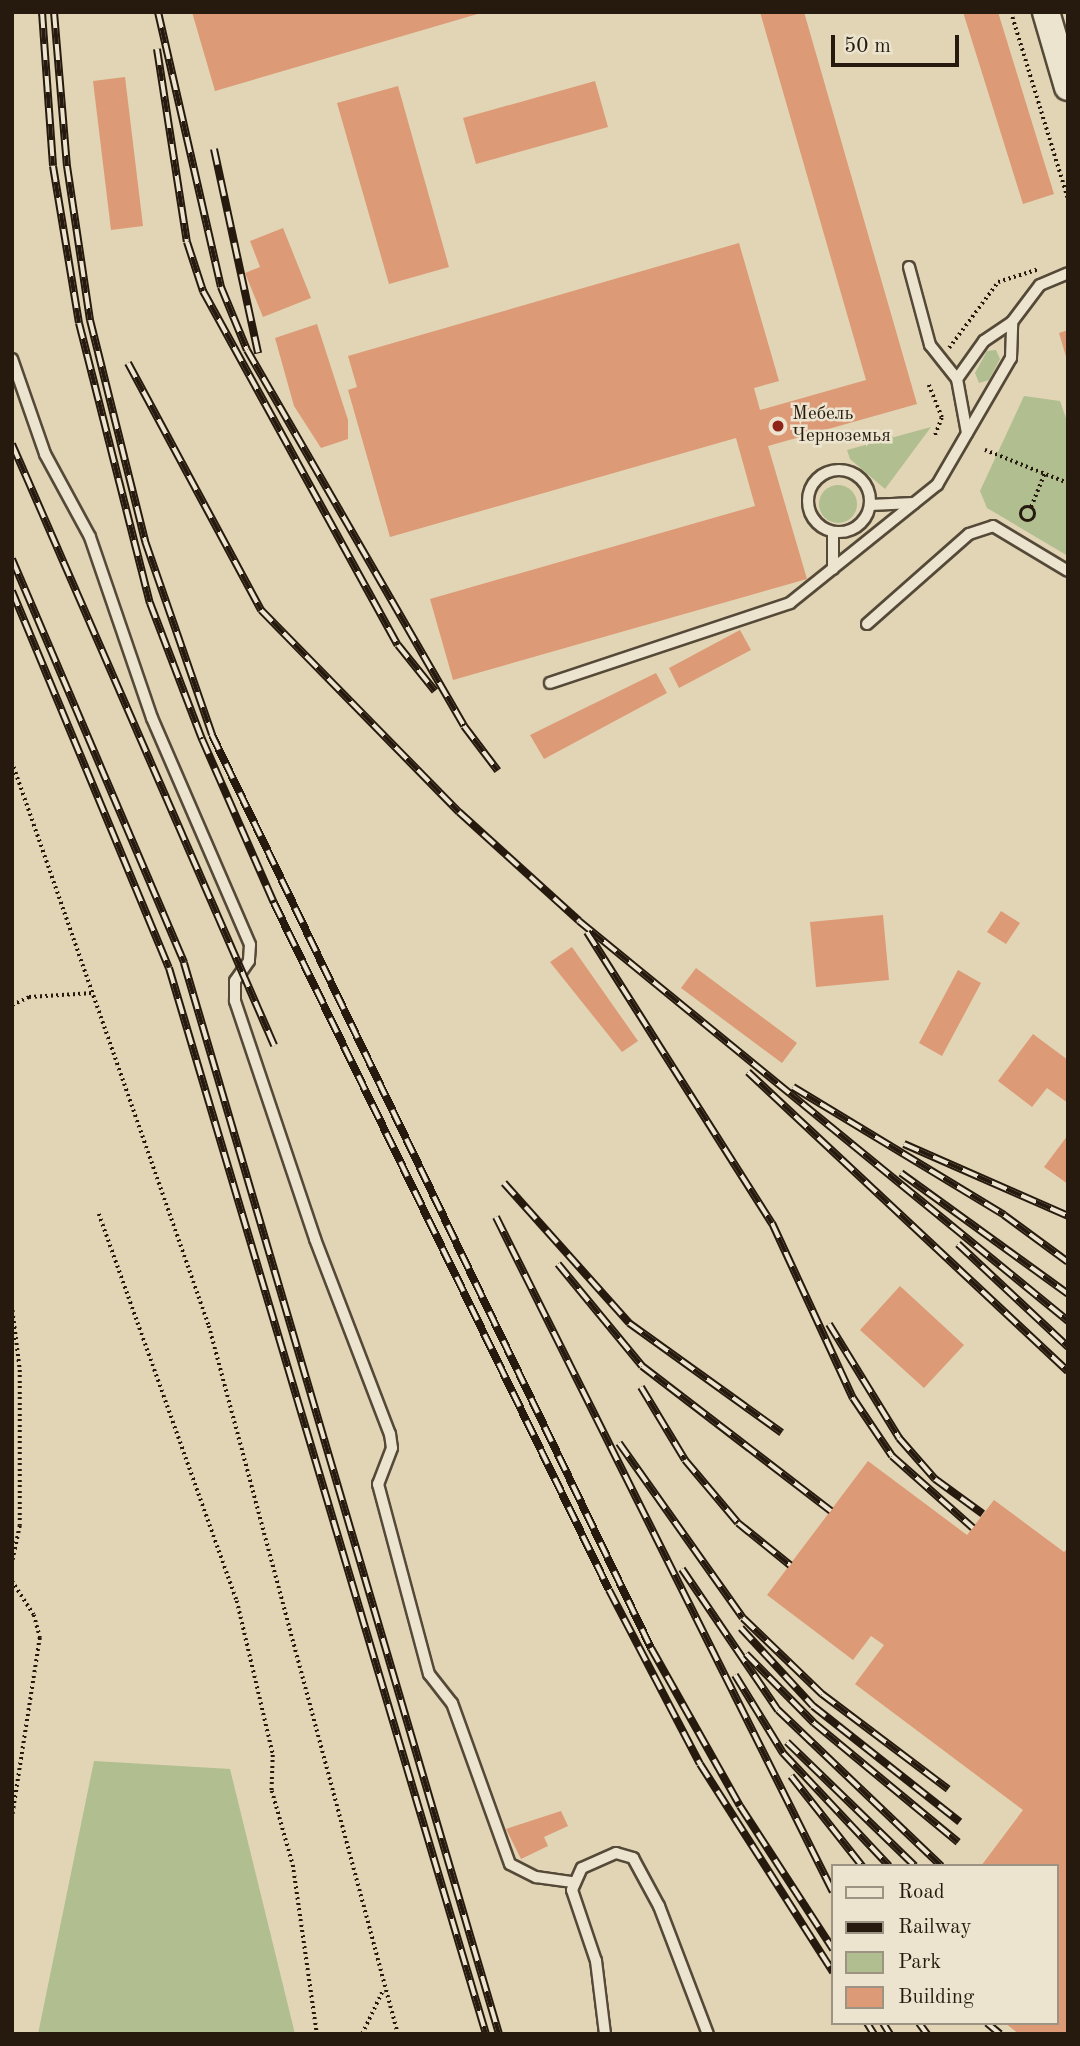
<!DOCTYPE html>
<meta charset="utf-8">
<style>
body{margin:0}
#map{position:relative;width:1080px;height:2046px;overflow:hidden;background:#e1d5b5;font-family:"Old Standard TT",serif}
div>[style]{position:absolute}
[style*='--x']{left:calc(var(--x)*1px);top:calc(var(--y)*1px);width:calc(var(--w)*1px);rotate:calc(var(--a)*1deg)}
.green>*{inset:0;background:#b0be90}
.round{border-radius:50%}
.building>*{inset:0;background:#dd9a76}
.path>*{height:3.5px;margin-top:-1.75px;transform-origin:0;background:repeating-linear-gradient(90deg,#261a0f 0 2px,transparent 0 5.5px)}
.path>.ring{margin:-1.75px;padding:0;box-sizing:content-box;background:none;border:3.5px solid #261a0f;border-radius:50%}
.roads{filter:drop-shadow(2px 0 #554938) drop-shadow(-2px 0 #554938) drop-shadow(0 2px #554938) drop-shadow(0 -2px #554938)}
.service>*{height:10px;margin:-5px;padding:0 5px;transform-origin:5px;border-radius:5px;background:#ece4cf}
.service>.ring{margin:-5px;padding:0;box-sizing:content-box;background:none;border:10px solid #ece4cf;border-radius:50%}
.secondary>*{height:26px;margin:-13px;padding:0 13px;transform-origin:13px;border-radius:13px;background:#ece4cf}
.rail>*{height:8px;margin-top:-4px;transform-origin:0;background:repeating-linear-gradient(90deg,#ece4cf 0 16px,#261a0f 0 32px);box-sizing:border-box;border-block:2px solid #261a0f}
.dots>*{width:19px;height:19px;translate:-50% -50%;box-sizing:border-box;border:4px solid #ece4cf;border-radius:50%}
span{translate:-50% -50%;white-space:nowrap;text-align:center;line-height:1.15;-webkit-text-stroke:5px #ece4cf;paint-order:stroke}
.poi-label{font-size:19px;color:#261a0f}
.left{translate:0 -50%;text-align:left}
.frame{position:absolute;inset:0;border:14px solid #261a0f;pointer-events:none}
.legend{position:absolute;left:831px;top:1864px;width:228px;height:161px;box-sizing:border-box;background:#ece4cf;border:2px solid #9d9382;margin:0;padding:9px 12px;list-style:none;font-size:21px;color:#261a0f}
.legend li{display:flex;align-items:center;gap:14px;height:35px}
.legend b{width:35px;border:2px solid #9d9382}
.scale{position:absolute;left:831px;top:35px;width:128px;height:32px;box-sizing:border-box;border:4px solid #261a0f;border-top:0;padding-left:9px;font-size:21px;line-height:24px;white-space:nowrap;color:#261a0f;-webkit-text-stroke:5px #ece4cf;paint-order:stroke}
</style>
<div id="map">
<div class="green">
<i style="clip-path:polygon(996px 350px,1000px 359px,989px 380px,979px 383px,975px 373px,987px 351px)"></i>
<i style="clip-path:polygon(1024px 396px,1060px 401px,1068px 424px,1068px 556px,987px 508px,980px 491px)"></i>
<i style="clip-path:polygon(931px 427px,885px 489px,850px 459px,847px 450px)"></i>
<i class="round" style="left:819px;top:485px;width:38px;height:38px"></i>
<i style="clip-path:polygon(94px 1761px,230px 1769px,295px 2034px,38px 2034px)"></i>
</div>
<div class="building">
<i style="clip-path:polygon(192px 12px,481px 12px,481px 13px,215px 91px)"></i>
<i style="clip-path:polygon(760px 12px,804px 12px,917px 404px,768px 446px,807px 579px,453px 680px,430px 599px,755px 506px,736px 438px,390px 537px,348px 390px,357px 387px,348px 356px,739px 243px,779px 381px,754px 388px,760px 410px,866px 380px)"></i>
<i style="clip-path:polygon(963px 12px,998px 12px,1054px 194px,1023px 204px)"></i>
<i style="clip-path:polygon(125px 77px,143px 226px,111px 230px,93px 81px)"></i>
<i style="clip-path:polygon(595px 81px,608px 127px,476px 164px,463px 118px)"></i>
<i style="clip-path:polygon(398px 86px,449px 267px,389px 284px,337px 103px)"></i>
<i style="clip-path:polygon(283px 228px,311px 298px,263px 317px,245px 273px,260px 267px,250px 241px)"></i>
<i style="clip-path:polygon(317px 324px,348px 420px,348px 439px,321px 448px,294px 406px,275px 338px)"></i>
<i style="clip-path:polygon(1068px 330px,1068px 360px,1067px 360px,1059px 333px)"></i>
<i style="clip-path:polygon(740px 630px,751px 650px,679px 688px,669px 668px)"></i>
<i style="clip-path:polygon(656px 673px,667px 693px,544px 759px,530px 735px)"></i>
<i style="clip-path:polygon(1001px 911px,1020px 923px,1006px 944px,987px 932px)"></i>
<i style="clip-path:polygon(883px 915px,889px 980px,816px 987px,810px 922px)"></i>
<i style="clip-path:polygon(572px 947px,638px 1041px,622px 1052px,550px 962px)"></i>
<i style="clip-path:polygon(696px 968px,797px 1043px,782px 1063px,681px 988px)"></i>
<i style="clip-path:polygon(958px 970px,981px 983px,942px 1056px,919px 1043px)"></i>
<i style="clip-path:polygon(1033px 1034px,1068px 1060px,1068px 1103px,1047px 1088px,1032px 1107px,998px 1081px)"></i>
<i style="clip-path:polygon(1068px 1135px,1068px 1184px,1044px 1167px)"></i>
<i style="clip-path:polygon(900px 1286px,964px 1345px,924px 1388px,860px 1330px)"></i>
<i style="clip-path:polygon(868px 1461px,967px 1535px,994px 1500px,1064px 1552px,1068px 1548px,1068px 2034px,1019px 2034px,1005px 2023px,1057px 2023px,1057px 1866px,981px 1866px,1023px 1810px,855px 1684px,884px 1645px,871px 1636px,853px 1660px,767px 1595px)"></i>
<i style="clip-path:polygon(561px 1811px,568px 1826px,544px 1837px,548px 1846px,521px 1859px,506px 1829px)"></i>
</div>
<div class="path">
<i style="--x:1011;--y:12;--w:195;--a:73"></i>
<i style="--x:949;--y:348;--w:82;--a:-53.4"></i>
<i style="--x:998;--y:282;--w:43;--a:-17.6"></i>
<i style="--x:929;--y:385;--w:35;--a:68"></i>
<i style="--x:942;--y:418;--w:19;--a:111"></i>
<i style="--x:985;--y:450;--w:89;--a:21.7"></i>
<i class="ring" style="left:1021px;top:507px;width:10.5px;height:10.5px"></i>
<i style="--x:1031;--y:507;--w:37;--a:-68"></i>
<i style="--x:12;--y:762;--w:597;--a:70.75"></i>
<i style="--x:209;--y:1326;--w:733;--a:75.05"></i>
<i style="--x:12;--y:1005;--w:19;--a:-25"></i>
<i style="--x:29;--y:997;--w:64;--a:-3.6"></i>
<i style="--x:99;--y:1214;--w:411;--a:70.4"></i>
<i style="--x:237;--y:1601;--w:158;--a:76.8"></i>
<i style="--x:273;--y:1755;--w:36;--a:92"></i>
<i style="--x:272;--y:1791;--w:77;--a:74.2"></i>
<i style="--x:293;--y:1865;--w:171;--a:81.9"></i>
<i style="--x:12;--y:1305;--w:65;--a:83"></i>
<i style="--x:20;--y:1370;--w:156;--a:90"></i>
<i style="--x:20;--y:1526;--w:38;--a:102"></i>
<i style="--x:12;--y:1581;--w:40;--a:57.1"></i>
<i style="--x:34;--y:1615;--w:24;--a:75"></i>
<i style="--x:40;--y:1638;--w:183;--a:98.8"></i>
<i style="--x:362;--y:2034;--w:47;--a:-64.5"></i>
</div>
<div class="roads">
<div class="service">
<i style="--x:909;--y:267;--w:81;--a:74.9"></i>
<i style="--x:930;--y:345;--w:43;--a:51.5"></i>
<i style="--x:957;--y:379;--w:47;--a:-54.6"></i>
<i style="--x:984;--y:341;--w:34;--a:-34"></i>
<i style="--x:12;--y:359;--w:101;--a:70.8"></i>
<i style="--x:45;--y:454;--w:94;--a:61.5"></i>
<i style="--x:90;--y:537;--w:191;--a:71.1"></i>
<i style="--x:152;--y:718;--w:247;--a:66.6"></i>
<i style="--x:250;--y:945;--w:16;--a:94"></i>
<i style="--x:249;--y:961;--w:24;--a:125"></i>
<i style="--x:235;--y:981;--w:20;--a:90"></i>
<i style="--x:235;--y:1001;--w:251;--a:71.4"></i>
<i style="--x:315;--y:1239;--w:209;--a:69"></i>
<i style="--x:390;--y:1434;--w:14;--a:82"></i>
<i style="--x:392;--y:1448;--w:39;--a:111"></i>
<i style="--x:378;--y:1484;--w:197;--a:75"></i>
<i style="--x:429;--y:1674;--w:37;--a:52"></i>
<i style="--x:452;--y:1703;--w:171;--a:70.2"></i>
<i style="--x:510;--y:1864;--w:29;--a:27"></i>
<i style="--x:536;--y:1877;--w:37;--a:8"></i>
<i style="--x:957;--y:379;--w:55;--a:79.5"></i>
<i class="ring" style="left:808px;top:470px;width:52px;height:52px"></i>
<i style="--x:870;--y:505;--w:44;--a:-2.6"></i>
<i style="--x:833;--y:532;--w:37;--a:90"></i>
<i style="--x:867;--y:624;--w:136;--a:-41.4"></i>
<i style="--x:969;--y:534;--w:25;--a:-18"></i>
<i style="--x:993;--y:526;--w:87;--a:31"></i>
<i style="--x:550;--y:683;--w:253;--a:-18.4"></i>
<i style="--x:790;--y:603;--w:189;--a:-38.8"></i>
<i style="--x:937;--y:485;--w:147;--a:-59.8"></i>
<i style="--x:1011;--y:358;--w:36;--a:-88"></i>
<i style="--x:1012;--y:322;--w:46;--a:-52.9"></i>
<i style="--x:1040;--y:285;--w:30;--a:-23"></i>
<i style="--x:605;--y:2034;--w:74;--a:-97"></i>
<i style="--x:596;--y:1961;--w:75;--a:-108.7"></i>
<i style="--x:572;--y:1890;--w:24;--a:-66"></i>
<i style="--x:582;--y:1868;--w:37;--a:-24"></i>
<i style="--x:616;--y:1853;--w:18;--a:16"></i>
<i style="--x:633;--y:1858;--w:55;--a:61.6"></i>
<i style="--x:659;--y:1906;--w:137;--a:69.1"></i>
</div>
<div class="secondary">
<i style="--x:1046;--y:12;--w:78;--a:73.7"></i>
</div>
</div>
<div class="rail">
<i style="--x:42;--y:12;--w:154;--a:85.9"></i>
<i style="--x:53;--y:166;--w:159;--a:80.6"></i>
<i style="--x:79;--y:323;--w:289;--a:75.8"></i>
<i style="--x:150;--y:603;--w:146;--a:69.1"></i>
<i style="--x:202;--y:739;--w:179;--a:66.3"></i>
<i style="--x:274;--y:903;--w:764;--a:64"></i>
<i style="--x:609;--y:1590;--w:196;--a:62.4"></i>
<i style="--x:700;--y:1764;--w:247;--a:57.4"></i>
<i style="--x:54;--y:12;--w:155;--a:85.2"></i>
<i style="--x:67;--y:166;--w:156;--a:81.5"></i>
<i style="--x:90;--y:320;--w:228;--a:76"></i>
<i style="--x:145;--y:541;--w:205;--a:70.9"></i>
<i style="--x:212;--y:735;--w:1013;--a:64.32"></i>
<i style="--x:651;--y:1648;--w:181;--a:60.6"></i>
<i style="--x:740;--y:1806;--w:171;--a:57"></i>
<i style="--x:158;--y:12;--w:282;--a:77.1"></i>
<i style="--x:221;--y:287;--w:68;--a:67.6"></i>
<i style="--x:247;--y:350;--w:434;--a:60"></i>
<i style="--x:464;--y:726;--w:56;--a:52.9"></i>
<i style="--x:157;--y:49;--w:195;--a:81.2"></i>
<i style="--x:187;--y:242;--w:52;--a:71.9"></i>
<i style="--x:203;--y:291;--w:404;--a:61.2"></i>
<i style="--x:398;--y:645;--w:59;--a:51.2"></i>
<i style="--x:214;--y:149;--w:209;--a:77.8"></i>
<i style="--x:128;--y:363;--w:281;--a:61.7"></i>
<i style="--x:261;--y:610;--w:283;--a:45.6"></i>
<i style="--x:459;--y:812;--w:162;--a:42.2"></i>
<i style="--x:579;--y:921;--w:632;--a:39.28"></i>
<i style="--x:12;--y:444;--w:656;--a:66.45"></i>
<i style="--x:12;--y:559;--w:439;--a:66.9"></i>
<i style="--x:184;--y:963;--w:1116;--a:73.61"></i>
<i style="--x:12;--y:591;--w:408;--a:67.4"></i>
<i style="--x:169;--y:968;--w:1112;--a:73.44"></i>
<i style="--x:587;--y:932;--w:345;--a:57.6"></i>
<i style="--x:772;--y:1223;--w:193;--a:65.2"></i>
<i style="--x:853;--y:1398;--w:70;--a:56.1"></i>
<i style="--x:892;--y:1456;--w:108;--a:41.6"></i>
<i style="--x:748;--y:1072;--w:438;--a:43.1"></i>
<i style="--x:793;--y:1087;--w:247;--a:31.2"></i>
<i style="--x:1004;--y:1215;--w:79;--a:36.3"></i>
<i style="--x:904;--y:1144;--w:179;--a:23.7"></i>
<i style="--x:901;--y:1173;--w:206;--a:35.9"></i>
<i style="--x:504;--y:1183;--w:188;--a:48.2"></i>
<i style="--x:629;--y:1323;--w:188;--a:35.7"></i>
<i style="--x:496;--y:1217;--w:754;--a:63.47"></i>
<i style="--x:958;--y:1244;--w:151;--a:43.1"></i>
<i style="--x:558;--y:1264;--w:132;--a:50.5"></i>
<i style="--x:642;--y:1366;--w:238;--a:37.5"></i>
<i style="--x:829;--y:1324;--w:134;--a:58.4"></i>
<i style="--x:899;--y:1438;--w:55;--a:48.7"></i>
<i style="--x:935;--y:1479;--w:59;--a:36.1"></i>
<i style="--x:641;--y:1387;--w:85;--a:58.9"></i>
<i style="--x:685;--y:1460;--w:82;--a:49.9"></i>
<i style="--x:738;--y:1523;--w:67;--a:38.9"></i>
<i style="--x:619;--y:1443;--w:214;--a:54.7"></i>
<i style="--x:743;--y:1618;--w:110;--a:43.9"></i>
<i style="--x:822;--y:1694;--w:158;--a:37"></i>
<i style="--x:682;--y:1569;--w:171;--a:55.8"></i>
<i style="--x:778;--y:1710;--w:226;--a:43.7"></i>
<i style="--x:741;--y:1628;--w:106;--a:47.3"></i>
<i style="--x:813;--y:1706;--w:187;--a:38.3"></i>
<i style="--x:746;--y:1654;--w:97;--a:45.4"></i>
<i style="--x:814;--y:1723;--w:187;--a:39.6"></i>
<i style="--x:735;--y:1675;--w:92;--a:58.4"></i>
<i style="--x:783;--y:1753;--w:155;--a:46.8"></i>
<i style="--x:787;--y:1742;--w:178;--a:44.1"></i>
<i style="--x:791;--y:1776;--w:115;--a:51.7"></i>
<i style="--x:867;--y:2023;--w:13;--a:58"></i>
<i style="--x:883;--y:2023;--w:13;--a:58"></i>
<i style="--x:919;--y:2023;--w:14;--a:54"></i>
<i style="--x:987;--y:2023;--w:17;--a:40"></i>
</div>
<div class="dots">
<i style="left:778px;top:426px;background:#8f2418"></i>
</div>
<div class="poi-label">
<span class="left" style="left:792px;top:426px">Мебель<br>Черноземья</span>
</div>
<div class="frame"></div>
<ul class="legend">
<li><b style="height:9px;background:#ece4cf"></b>Road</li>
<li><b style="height:9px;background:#261a0f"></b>Railway</li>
<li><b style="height:19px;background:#b0be90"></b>Park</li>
<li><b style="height:19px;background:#dd9a76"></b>Building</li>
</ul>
<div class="scale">50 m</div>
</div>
